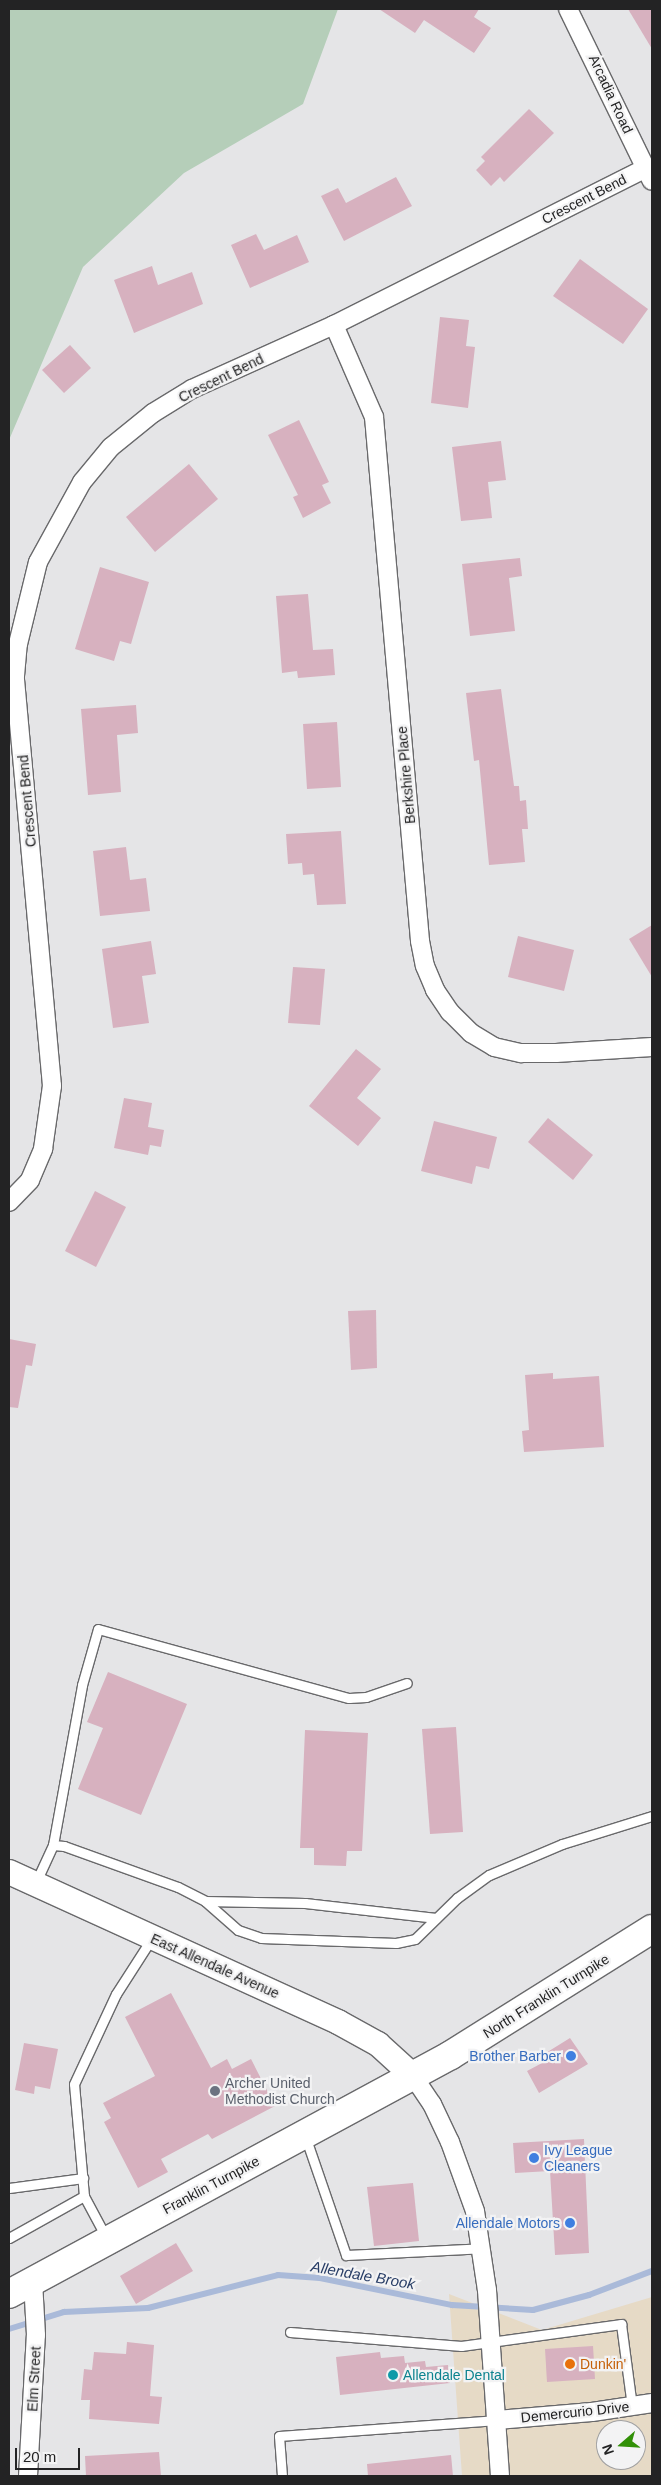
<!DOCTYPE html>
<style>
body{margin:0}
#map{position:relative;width:661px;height:2485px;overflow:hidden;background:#e5e5e7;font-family:Arial,sans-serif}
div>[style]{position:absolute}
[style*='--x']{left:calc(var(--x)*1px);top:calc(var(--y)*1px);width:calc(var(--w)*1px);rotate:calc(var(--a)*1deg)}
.commercial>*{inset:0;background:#e6dac6}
.green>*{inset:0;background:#b5ceb9}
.stream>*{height:6px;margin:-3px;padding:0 3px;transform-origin:3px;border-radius:3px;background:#aabad9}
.building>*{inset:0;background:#d7b1bf}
.roads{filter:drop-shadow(1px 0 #69696b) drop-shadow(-1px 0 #69696b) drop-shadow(0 1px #69696b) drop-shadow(0 -1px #69696b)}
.lane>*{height:9px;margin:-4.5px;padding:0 4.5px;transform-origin:4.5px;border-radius:4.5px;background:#fff}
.street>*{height:18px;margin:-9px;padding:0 9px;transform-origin:9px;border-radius:9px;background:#fff}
.secondary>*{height:24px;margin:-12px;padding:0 12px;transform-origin:12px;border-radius:12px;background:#fff}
.primary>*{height:28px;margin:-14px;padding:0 14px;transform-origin:14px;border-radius:14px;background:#fff}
.dots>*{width:14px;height:14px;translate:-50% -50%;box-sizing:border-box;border:2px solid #f3f3f4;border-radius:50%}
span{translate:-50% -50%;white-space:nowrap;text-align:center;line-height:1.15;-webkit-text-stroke:4.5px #f3f3f4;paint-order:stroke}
.street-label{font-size:14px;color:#232324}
.shop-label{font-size:14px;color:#366cbe}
.right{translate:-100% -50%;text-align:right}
.left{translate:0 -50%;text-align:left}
.worship-label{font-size:14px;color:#5b616d}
.food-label{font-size:14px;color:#c56008}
.culture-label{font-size:14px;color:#0d838f}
.water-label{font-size:15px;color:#283d66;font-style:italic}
.frame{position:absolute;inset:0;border:10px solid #232324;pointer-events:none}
.north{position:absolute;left:596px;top:2420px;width:50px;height:50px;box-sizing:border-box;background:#f3f3f4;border:1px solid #a0a0a1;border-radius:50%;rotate:251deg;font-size:14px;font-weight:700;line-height:20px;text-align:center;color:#232324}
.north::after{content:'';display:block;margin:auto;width:18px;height:22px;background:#319007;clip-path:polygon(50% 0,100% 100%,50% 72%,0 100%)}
.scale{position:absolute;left:15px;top:2448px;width:65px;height:22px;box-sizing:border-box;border:2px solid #232324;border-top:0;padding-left:6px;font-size:15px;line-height:18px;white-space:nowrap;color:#232324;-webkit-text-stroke:4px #f3f3f4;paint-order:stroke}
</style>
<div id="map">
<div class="commercial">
<i style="clip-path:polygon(evenodd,449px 2294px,542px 2330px,652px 2297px,652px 2476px,462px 2476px,449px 2294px,606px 2430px,636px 2430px,636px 2460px,606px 2460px,606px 2430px)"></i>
</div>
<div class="green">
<i style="clip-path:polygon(9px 9px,338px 9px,303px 104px,184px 173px,83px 267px,9px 440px)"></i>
</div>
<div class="stream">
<i style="--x:9;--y:2329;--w:58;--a:-17.2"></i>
<i style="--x:64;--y:2312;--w:84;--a:-2.7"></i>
<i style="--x:148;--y:2308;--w:134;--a:-14.2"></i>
<i style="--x:278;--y:2275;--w:42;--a:4.1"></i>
<i style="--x:320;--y:2278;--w:135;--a:11.6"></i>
<i style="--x:452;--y:2305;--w:81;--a:3.5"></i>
<i style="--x:533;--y:2310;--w:58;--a:-15"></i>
<i style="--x:589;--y:2295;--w:67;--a:-20.9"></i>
</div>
<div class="building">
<i style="clip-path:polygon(379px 9px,479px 9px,474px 17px,491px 28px,474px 53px,424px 20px,415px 33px)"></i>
<i style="clip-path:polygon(628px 9px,652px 9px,652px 49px)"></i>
<i style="clip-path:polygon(529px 109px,554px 133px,504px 182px,500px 177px,491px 186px,476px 170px,485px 161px,481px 157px)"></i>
<i style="clip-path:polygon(396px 177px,412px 206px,344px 241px,321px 196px,338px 188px,346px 203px)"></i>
<i style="clip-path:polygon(256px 234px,264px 250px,297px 235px,309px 262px,250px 288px,231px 245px)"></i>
<i style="clip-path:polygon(580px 259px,648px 309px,623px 344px,553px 296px)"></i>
<i style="clip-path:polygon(152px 266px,158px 285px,192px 272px,203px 304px,134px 333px,114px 280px)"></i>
<i style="clip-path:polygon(440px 317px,469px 320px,466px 346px,475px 347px,468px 408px,431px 403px)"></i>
<i style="clip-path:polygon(70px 345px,91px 368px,64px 393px,42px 370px)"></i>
<i style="clip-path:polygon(299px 420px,329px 482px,322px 485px,331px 503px,303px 518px,293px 497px,298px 495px,268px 435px)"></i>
<i style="clip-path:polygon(501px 441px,506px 480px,488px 482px,492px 518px,461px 521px,452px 447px)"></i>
<i style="clip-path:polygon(189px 464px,218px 499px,155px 552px,126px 517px)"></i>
<i style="clip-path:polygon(520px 558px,522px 576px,509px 578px,515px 631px,470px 636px,462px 564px)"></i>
<i style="clip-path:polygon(100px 567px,149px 582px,131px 644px,120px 641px,114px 661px,75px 649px)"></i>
<i style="clip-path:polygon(308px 594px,313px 650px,333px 649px,335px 675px,298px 678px,297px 671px,282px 673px,276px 596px)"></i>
<i style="clip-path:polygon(501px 689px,514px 786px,519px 786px,520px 801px,526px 800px,528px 829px,522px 829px,525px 862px,489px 865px,479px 760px,474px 761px,466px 693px)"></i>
<i style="clip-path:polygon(136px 705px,138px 733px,117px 735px,121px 792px,88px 795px,81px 709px)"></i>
<i style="clip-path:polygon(337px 722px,341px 787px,307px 789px,303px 724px)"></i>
<i style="clip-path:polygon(341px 831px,346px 904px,317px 905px,314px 874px,303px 875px,302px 863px,288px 864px,286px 834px)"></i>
<i style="clip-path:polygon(126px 847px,130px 880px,146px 878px,150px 911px,100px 916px,93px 851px)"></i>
<i style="clip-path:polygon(652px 925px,652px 977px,629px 939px)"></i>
<i style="clip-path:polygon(518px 936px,574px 950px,564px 991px,508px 977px)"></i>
<i style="clip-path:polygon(151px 941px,156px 974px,142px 976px,149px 1023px,113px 1028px,102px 949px)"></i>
<i style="clip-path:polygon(293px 967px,325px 969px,320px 1025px,288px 1023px)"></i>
<i style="clip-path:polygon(356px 1049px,381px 1069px,357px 1098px,381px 1118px,358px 1146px,309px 1106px)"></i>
<i style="clip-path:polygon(124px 1098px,152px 1103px,148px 1127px,164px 1130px,161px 1147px,150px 1145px,148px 1155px,114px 1148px)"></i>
<i style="clip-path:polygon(548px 1118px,593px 1155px,573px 1180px,528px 1142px)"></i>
<i style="clip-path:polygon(434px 1121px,497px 1137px,489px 1169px,476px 1166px,472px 1184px,421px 1171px)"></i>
<i style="clip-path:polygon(95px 1191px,126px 1207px,96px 1267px,65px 1251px)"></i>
<i style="clip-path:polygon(376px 1310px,377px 1368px,351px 1370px,348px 1311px)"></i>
<i style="clip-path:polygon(9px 1339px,36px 1344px,32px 1366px,26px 1365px,18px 1408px,9px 1407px)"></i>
<i style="clip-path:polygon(553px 1373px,553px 1379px,599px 1376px,604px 1447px,524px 1452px,522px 1431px,529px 1430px,525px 1375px)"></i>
<i style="clip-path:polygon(108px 1672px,187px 1704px,141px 1815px,78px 1789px,103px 1728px,87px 1722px)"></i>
<i style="clip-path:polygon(456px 1727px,463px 1832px,430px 1834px,422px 1729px)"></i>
<i style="clip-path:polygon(305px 1730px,368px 1733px,362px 1851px,347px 1851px,346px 1866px,314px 1865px,314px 1848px,300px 1848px)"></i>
<i style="clip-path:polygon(171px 1993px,211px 2068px,227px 2059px,232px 2069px,251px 2059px,275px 2106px,212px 2139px,208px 2134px,161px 2159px,168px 2172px,138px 2188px,104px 2122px,111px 2118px,103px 2103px,155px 2076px,125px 2017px)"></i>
<i style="clip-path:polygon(570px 2038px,588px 2064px,539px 2093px,527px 2071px,544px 2062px,541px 2056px)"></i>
<i style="clip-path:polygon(24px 2043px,58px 2049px,50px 2089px,35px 2086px,34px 2094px,15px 2090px)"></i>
<i style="clip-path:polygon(584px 2139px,589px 2253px,555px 2255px,550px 2171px,515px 2173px,513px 2143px)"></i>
<i style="clip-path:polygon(413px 2183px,419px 2241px,374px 2246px,367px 2187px)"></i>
<i style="clip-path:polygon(176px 2243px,193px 2271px,136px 2304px,120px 2276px)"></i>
<i style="clip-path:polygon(127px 2342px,154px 2345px,150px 2396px,162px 2397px,159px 2424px,89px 2419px,90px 2400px,81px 2400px,84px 2369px,92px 2370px,94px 2352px,126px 2354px)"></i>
<i style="clip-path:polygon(593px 2346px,595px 2379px,547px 2382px,545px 2349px)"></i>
<i style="clip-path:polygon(380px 2352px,381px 2358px,404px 2356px,405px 2363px,425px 2361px,426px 2367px,448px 2365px,450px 2383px,340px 2395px,336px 2357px)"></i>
<i style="clip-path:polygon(159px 2452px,161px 2476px,86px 2476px,85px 2456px)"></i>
<i style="clip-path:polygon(451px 2455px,453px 2476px,368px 2476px,367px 2464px)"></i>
</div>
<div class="roads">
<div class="lane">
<i style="--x:53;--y:1845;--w:163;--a:-79.7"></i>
<i style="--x:82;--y:1685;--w:58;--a:-74.1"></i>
<i style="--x:98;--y:1629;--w:260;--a:15.4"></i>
<i style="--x:349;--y:1698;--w:17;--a:-3"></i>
<i style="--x:366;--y:1697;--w:43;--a:-18.9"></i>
<i style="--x:35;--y:1884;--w:43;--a:-65.2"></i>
<i style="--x:53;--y:1845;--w:11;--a:5"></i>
<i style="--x:64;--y:1846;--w:121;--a:19.8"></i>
<i style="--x:178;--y:1887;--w:30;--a:27"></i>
<i style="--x:205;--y:1901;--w:44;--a:41.3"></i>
<i style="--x:238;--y:1930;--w:24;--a:19"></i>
<i style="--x:261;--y:1938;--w:135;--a:2.1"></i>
<i style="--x:396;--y:1943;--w:19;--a:-12"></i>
<i style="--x:415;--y:1939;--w:59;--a:-44.3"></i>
<i style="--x:457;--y:1898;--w:39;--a:-36"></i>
<i style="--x:489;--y:1875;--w:79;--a:-23"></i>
<i style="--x:562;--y:1844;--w:94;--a:-17.3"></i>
<i style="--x:205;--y:1901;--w:100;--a:1.1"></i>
<i style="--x:305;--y:1903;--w:132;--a:6.5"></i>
<i style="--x:305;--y:2136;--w:126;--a:71"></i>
<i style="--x:346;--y:2255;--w:136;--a:-2.9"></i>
<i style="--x:9;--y:2188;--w:75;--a:-7.7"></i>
<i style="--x:9;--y:2238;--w:86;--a:-29.2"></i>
<i style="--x:107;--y:2239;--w:49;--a:-118.1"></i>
<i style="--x:84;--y:2196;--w:112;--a:-95.1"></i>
<i style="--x:74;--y:2084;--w:99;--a:-65"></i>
<i style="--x:116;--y:1994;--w:67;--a:-57.3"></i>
<i style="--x:290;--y:2332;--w:172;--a:4.7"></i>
<i style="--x:461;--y:2346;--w:162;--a:-7.8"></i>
<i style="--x:621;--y:2324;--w:83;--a:82.4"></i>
<i style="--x:282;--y:2476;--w:40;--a:-94.3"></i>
<i style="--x:279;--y:2436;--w:219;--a:-4.2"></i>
</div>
<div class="street">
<i style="--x:568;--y:9;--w:191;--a:64"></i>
<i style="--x:334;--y:325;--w:100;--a:66.5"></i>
<i style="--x:374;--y:417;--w:526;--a:84.98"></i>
<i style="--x:420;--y:941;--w:25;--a:79"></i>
<i style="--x:425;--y:966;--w:26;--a:67"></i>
<i style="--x:435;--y:990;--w:27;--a:56"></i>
<i style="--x:450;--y:1012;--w:30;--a:45"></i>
<i style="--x:471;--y:1033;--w:27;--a:31"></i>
<i style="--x:494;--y:1047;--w:28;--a:13"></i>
<i style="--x:521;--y:1053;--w:35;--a:0"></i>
<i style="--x:556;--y:1053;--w:96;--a:-3.6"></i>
<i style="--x:9;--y:1202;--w:30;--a:-46"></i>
<i style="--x:30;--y:1180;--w:34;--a:-67"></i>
<i style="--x:43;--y:1149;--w:64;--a:-81.9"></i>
<i style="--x:52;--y:1086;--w:412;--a:-95.2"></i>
<i style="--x:15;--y:676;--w:32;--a:-85"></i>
<i style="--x:18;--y:644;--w:84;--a:-76.3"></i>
<i style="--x:38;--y:562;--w:91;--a:-61.2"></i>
<i style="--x:82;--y:482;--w:45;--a:-50.4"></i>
<i style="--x:111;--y:447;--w:54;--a:-39"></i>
<i style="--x:153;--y:413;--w:46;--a:-31.6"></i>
<i style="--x:192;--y:389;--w:156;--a:-24.3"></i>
<i style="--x:334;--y:325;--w:349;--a:-26.7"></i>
<i style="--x:413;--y:2076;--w:34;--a:56"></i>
<i style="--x:432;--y:2104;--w:42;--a:64.7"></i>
<i style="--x:450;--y:2142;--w:73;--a:70.1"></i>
<i style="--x:475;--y:2211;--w:80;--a:81.4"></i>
<i style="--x:487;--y:2290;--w:186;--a:86"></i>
<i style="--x:497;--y:2420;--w:95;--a:-4.8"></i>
<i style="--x:592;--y:2412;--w:61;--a:-8.5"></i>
<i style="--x:28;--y:2476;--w:141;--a:-86.8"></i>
<i style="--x:36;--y:2335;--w:54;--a:-93.2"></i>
</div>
<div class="secondary">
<i style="--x:9;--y:1872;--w:362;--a:24.5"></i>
<i style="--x:338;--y:2022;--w:46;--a:28.8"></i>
<i style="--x:378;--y:2044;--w:47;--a:42.4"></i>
</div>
<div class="primary">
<i style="--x:9;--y:2294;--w:502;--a:-28.4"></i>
<i style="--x:451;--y:2055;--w:237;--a:-32.1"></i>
</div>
</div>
<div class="dots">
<i style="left:571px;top:2056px;background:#3f7fe0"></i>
<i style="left:215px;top:2091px;background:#6b7280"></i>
<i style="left:534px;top:2158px;background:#3f7fe0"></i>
<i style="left:570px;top:2223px;background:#3f7fe0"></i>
<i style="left:570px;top:2364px;background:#e8710a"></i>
<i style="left:393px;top:2375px;background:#0f9aa8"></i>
</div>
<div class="street-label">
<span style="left:611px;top:94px;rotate:65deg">Arcadia Road</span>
<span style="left:584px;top:199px;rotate:-27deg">Crescent Bend</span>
<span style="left:221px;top:378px;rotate:-26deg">Crescent Bend</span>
<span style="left:406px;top:775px;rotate:-95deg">Berkshire Place</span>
<span style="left:27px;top:801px;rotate:-95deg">Crescent Bend</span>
<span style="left:215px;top:1966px;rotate:24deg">East Allendale Avenue</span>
<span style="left:546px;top:1996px;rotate:-32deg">North Franklin Turnpike</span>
<span style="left:211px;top:2185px;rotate:-28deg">Franklin Turnpike</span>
<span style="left:34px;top:2379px;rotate:-87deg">Elm Street</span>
<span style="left:575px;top:2412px;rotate:-6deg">Demercurio Drive</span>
</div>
<div class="shop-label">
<span class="right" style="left:561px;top:2056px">Brother Barber</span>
<span class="left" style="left:544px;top:2158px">Ivy League<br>Cleaners</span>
<span class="right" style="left:560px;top:2223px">Allendale Motors</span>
</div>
<div class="worship-label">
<span class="left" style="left:225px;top:2091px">Archer United<br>Methodist Church</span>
</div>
<div class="food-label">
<span class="left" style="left:580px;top:2364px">Dunkin'</span>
</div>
<div class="culture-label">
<span class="left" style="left:403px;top:2375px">Allendale Dental</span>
</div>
<div class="water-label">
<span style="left:363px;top:2275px;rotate:10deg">Allendale Brook</span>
</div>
<div class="frame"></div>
<div class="north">N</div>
<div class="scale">20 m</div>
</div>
